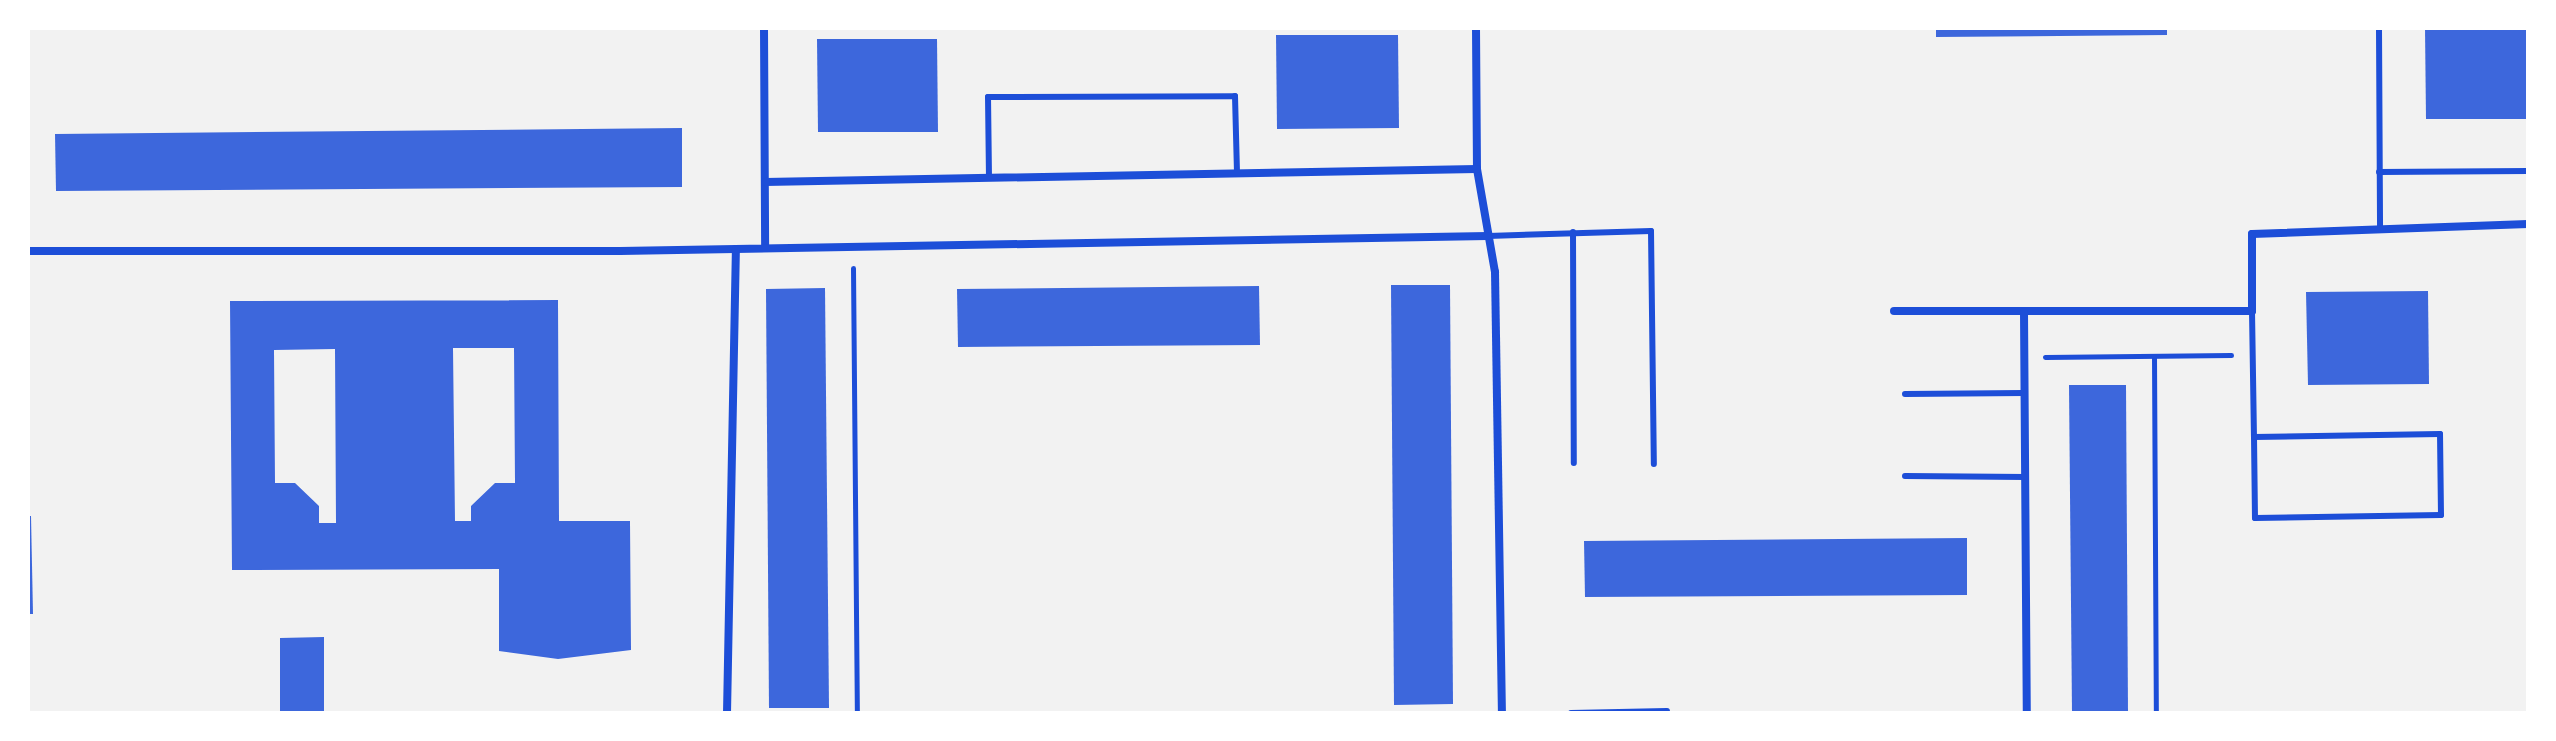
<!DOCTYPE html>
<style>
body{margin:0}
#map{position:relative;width:2556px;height:741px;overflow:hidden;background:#f2f2f2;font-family:Commissioner,sans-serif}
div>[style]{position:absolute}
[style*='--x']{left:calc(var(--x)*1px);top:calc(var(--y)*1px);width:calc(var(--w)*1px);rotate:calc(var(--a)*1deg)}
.building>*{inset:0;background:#3d67dc}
.path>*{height:5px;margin:-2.5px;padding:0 2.5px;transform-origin:2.5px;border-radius:2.5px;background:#1d4ed8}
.service>*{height:6px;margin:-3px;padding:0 3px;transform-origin:3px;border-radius:3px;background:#1d4ed8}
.minor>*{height:8px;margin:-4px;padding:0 4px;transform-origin:4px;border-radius:4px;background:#1d4ed8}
span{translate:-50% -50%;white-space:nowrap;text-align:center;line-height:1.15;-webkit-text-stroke:8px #fff;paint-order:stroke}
.frame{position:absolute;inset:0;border:30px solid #fff;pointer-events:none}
</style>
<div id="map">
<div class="building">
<i style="clip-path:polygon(1936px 28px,2167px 28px,2167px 35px,1936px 37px)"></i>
<i style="clip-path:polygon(2425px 28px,2528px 28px,2528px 119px,2426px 119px)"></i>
<i style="clip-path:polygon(1276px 35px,1398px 35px,1399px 128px,1277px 129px)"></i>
<i style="clip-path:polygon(817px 39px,937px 39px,938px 132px,818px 132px)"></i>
<i style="clip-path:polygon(682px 128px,682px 187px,56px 191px,55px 134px)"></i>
<i style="clip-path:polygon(1391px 285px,1450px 285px,1453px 704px,1394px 705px)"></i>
<i style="clip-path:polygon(1259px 286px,1260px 345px,958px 347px,957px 289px)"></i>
<i style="clip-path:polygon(825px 288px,829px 708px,769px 708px,766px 289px)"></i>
<i style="clip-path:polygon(2428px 291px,2429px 384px,2308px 385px,2306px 292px)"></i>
<i style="clip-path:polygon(evenodd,558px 300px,559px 521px,630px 521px,631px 650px,558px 659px,499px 651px,499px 569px,232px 570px,230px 301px,558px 300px,453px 348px,514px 348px,515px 483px,495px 483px,471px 506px,471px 521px,455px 521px,453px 348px,558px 300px,335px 349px,336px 523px,319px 523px,319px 506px,295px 483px,275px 483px,274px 350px,335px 349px)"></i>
<i style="clip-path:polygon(2069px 385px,2126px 385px,2128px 713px,2072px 713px)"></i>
<i style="clip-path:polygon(28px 516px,31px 516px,33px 614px,28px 614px)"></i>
<i style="clip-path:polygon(1967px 538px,1967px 595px,1585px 597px,1584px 541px)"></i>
<i style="clip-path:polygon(324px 637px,324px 713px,280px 713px,280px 638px)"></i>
</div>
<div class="path">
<i style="--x:853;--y:268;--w:445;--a:89.5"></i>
<i style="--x:2154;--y:356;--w:357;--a:89.7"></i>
<i style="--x:2045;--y:357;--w:186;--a:-0.6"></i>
</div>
<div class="service">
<i style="--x:2379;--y:28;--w:201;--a:89.7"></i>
<i style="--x:2379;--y:172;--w:149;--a:-0.4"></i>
<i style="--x:989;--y:178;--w:81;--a:-90.7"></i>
<i style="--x:988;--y:97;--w:247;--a:-0.2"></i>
<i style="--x:1235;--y:96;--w:78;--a:88.5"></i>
<i style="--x:1573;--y:232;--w:231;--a:89.8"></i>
<i style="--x:1488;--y:236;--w:163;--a:-1.8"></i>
<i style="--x:1651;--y:231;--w:233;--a:89.3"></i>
<i style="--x:2252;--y:311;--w:126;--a:89.1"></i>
<i style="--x:2254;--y:437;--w:81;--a:89.3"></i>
<i style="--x:2255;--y:518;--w:186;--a:-0.9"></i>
<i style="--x:2441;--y:515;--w:81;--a:-90.7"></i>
<i style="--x:2440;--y:434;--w:186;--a:179.1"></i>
<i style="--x:1905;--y:394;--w:119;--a:-0.5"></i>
<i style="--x:1905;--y:476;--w:121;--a:0.5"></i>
<i style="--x:1571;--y:713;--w:96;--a:-1.2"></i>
</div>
<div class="minor">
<i style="--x:764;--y:28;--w:220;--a:89.7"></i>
<i style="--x:1476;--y:28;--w:141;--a:89.6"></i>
<i style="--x:1477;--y:169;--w:105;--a:80.1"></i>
<i style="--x:1495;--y:272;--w:441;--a:89.1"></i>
<i style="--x:765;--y:182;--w:712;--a:-1.05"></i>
<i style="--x:28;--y:251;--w:592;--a:0"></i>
<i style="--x:620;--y:251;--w:868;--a:-0.99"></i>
<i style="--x:1894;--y:311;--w:358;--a:0"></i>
<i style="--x:2252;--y:311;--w:77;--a:-90"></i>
<i style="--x:2252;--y:234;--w:276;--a:-2.1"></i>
<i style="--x:2024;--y:312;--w:401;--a:89.6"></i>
<i style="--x:727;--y:713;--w:464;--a:-88.9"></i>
</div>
<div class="frame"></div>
</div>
